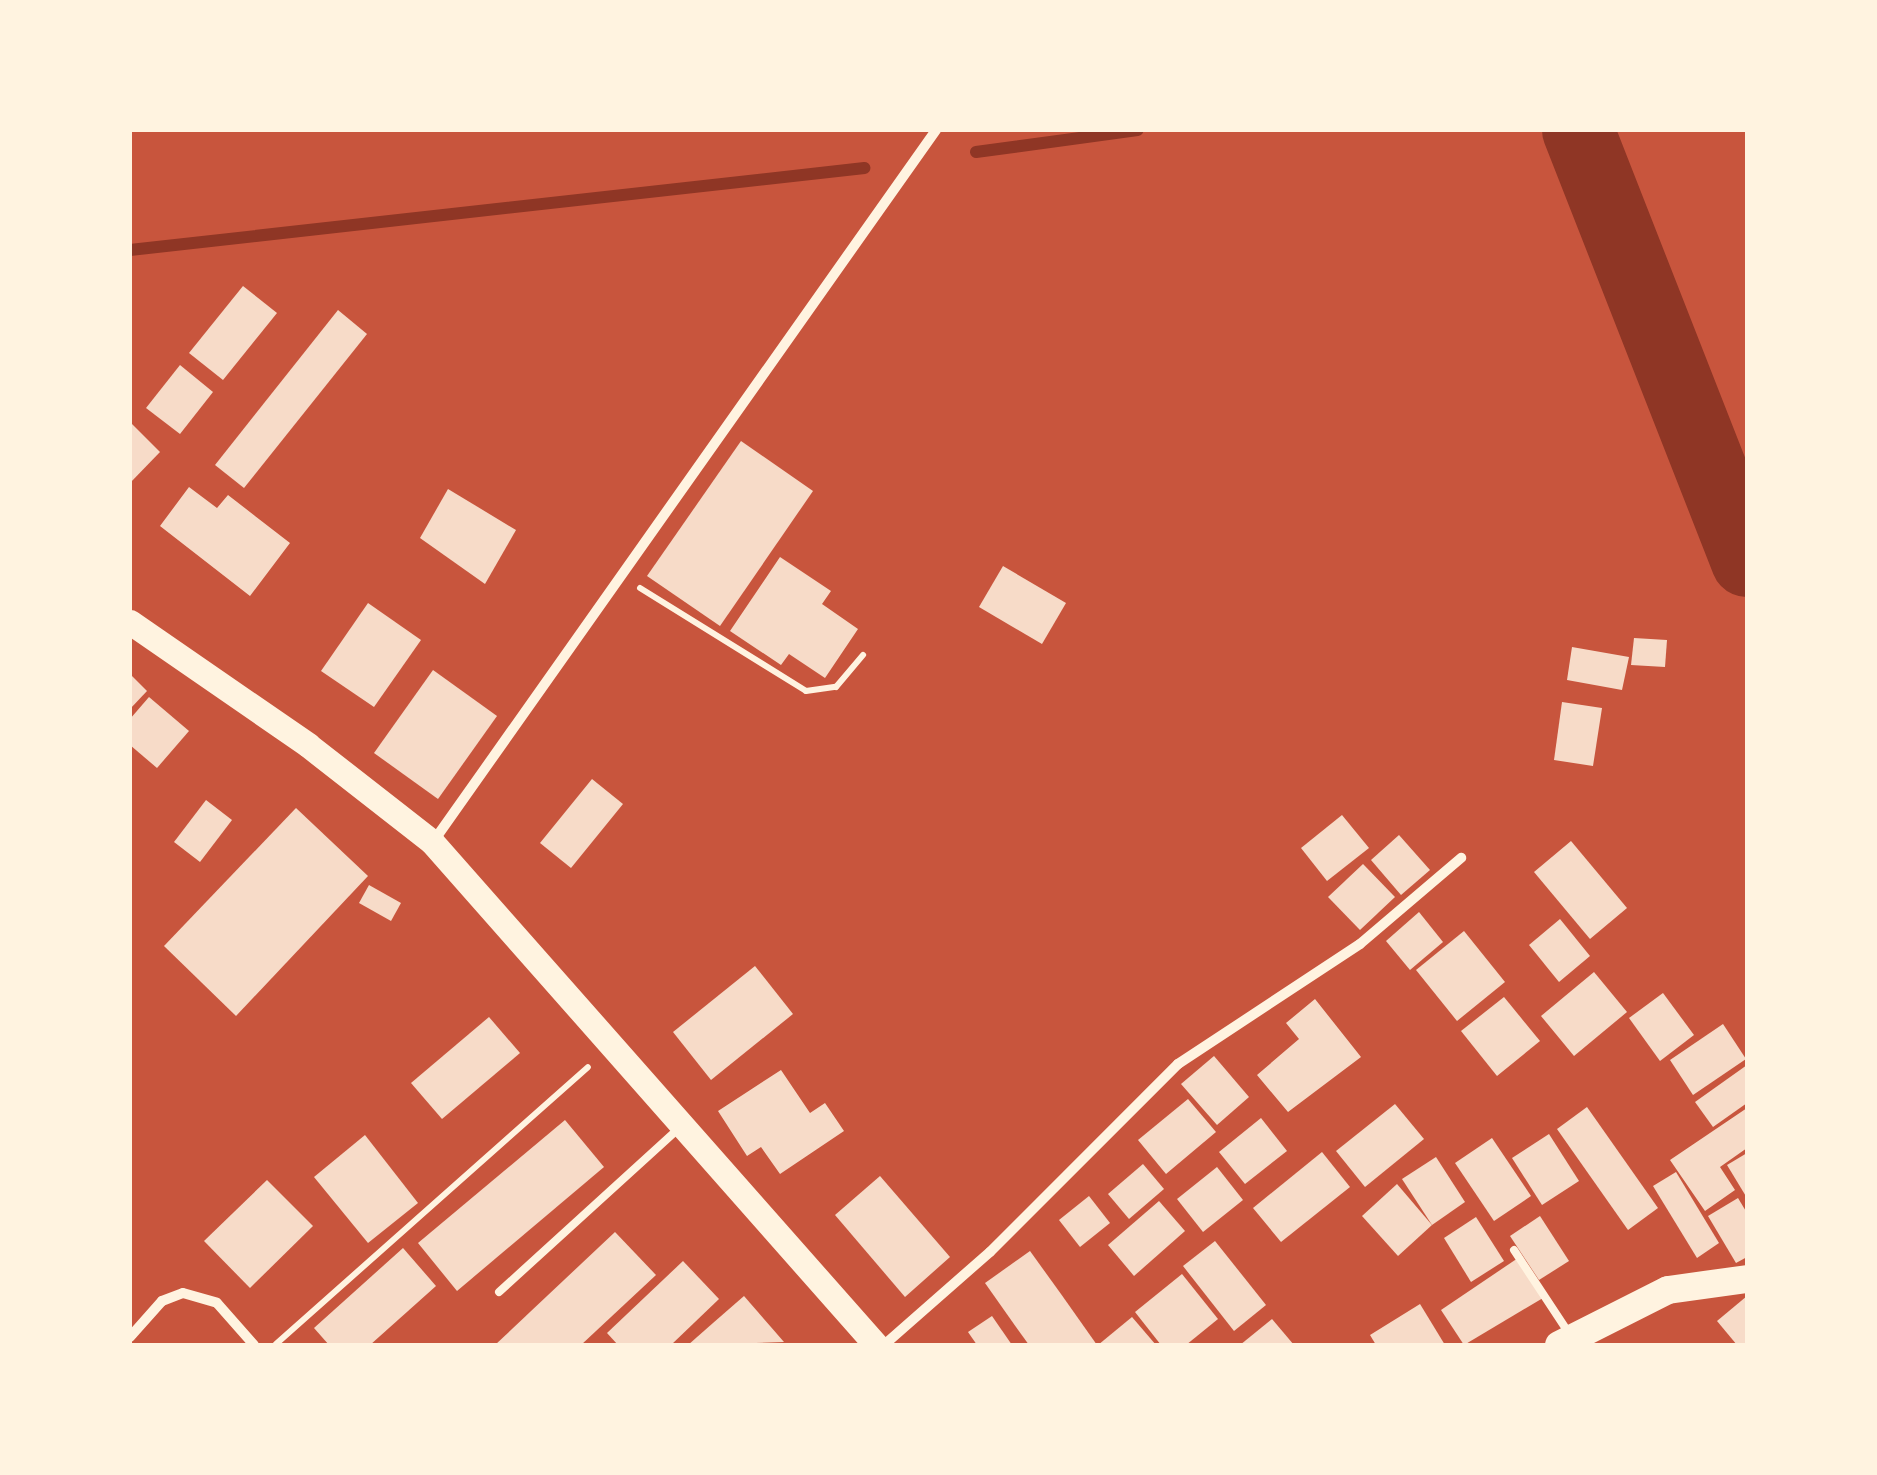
<!DOCTYPE html>
<style>
body{margin:0}
#map{position:relative;width:1877px;height:1475px;overflow:hidden;background:#c8553d;font-family:"Varela Round",sans-serif}
div>[style]{position:absolute}
[style*='--x']{left:calc(var(--x)*1px);top:calc(var(--y)*1px);width:calc(var(--w)*1px);rotate:calc(var(--a)*1deg)}
.stream>*{height:12px;margin:-6px;padding:0 6px;transform-origin:6px;border-radius:6px;background:#8f3625}
.river>*{height:72px;margin:-36px;padding:0 36px;transform-origin:36px;border-radius:36px;background:#8f3625}
.building>*{inset:0;background:#f7dbc8}
.path>*{height:6px;margin:-3px;padding:0 3px;transform-origin:3px;border-radius:3px;background:#fff3e0}
.service>*{height:8px;margin:-4px;padding:0 4px;transform-origin:4px;border-radius:4px;background:#fff3e0}
.minor>*{height:10px;margin:-5px;padding:0 5px;transform-origin:5px;border-radius:5px;background:#fff3e0}
.primary>*{height:25px;margin:-12.5px;padding:0 12.5px;transform-origin:12.5px;border-radius:12.5px;background:#fff3e0}
.trunk>*{height:28px;margin:-14px;padding:0 14px;transform-origin:14px;border-radius:14px;background:#fff3e0}
span{translate:-50% -50%;white-space:nowrap;text-align:center;line-height:1.15;-webkit-text-stroke:10px #fff3e0;paint-order:stroke}
.frame{position:absolute;inset:0;border:132px solid #fff3e0;pointer-events:none}
</style>
<div id="map">
<div class="stream">
<i style="--x:976;--y:152;--w:163;--a:-7.7"></i>
<i style="--x:130;--y:250;--w:739;--a:-6.37"></i>
</div>
<div class="river">
<i style="--x:1578;--y:130;--w:463;--a:68.6"></i>
</div>
<div class="building">
<i style="clip-path:polygon(243px 286px,277px 313px,223px 380px,189px 353px)"></i>
<i style="clip-path:polygon(338px 310px,367px 334px,244px 488px,215px 465px)"></i>
<i style="clip-path:polygon(180px 365px,213px 392px,180px 434px,146px 408px)"></i>
<i style="clip-path:polygon(130px 422px,160px 452px,130px 483px)"></i>
<i style="clip-path:polygon(741px 441px,813px 491px,720px 626px,647px 576px)"></i>
<i style="clip-path:polygon(189px 487px,217px 508px,228px 495px,290px 543px,250px 596px,160px 526px)"></i>
<i style="clip-path:polygon(448px 489px,516px 530px,485px 584px,420px 538px)"></i>
<i style="clip-path:polygon(780px 557px,831px 591px,822px 604px,858px 629px,825px 678px,789px 654px,781px 665px,730px 631px)"></i>
<i style="clip-path:polygon(1003px 566px,1066px 603px,1042px 644px,979px 607px)"></i>
<i style="clip-path:polygon(368px 603px,421px 640px,374px 707px,321px 671px)"></i>
<i style="clip-path:polygon(1634px 638px,1667px 640px,1665px 667px,1631px 665px)"></i>
<i style="clip-path:polygon(1572px 647px,1629px 657px,1622px 690px,1567px 680px)"></i>
<i style="clip-path:polygon(433px 670px,497px 716px,438px 799px,374px 753px)"></i>
<i style="clip-path:polygon(130px 674px,147px 691px,130px 709px)"></i>
<i style="clip-path:polygon(149px 697px,189px 731px,157px 768px,130px 745px,130px 719px)"></i>
<i style="clip-path:polygon(1562px 702px,1602px 708px,1593px 766px,1554px 760px)"></i>
<i style="clip-path:polygon(592px 779px,623px 804px,571px 868px,540px 843px)"></i>
<i style="clip-path:polygon(206px 800px,232px 820px,200px 862px,174px 842px)"></i>
<i style="clip-path:polygon(296px 808px,368px 876px,236px 1016px,164px 946px)"></i>
<i style="clip-path:polygon(1342px 815px,1369px 848px,1327px 881px,1301px 848px)"></i>
<i style="clip-path:polygon(1399px 835px,1430px 870px,1401px 895px,1371px 860px)"></i>
<i style="clip-path:polygon(1571px 841px,1627px 908px,1590px 939px,1534px 872px)"></i>
<i style="clip-path:polygon(1363px 864px,1395px 897px,1360px 930px,1328px 897px)"></i>
<i style="clip-path:polygon(369px 885px,401px 903px,391px 921px,359px 903px)"></i>
<i style="clip-path:polygon(1419px 912px,1443px 942px,1410px 970px,1386px 941px)"></i>
<i style="clip-path:polygon(1560px 919px,1590px 956px,1559px 982px,1529px 945px)"></i>
<i style="clip-path:polygon(1464px 931px,1505px 982px,1457px 1021px,1416px 970px)"></i>
<i style="clip-path:polygon(755px 966px,793px 1014px,711px 1080px,673px 1032px)"></i>
<i style="clip-path:polygon(1594px 972px,1627px 1012px,1574px 1056px,1541px 1016px)"></i>
<i style="clip-path:polygon(1663px 993px,1694px 1035px,1660px 1061px,1629px 1018px)"></i>
<i style="clip-path:polygon(1504px 997px,1540px 1041px,1497px 1076px,1461px 1031px)"></i>
<i style="clip-path:polygon(1315px 999px,1361px 1057px,1288px 1112px,1257px 1075px,1299px 1039px,1286px 1023px)"></i>
<i style="clip-path:polygon(489px 1017px,520px 1053px,442px 1119px,411px 1083px)"></i>
<i style="clip-path:polygon(1723px 1024px,1746px 1059px,1693px 1095px,1670px 1060px)"></i>
<i style="clip-path:polygon(1214px 1056px,1249px 1097px,1217px 1125px,1181px 1084px)"></i>
<i style="clip-path:polygon(1747px 1065px,1747px 1103px,1713px 1127px,1695px 1102px)"></i>
<i style="clip-path:polygon(781px 1070px,810px 1113px,825px 1103px,844px 1131px,780px 1174px,761px 1147px,747px 1156px,718px 1111px)"></i>
<i style="clip-path:polygon(1188px 1099px,1216px 1132px,1166px 1174px,1138px 1140px)"></i>
<i style="clip-path:polygon(1395px 1104px,1424px 1139px,1365px 1187px,1336px 1151px)"></i>
<i style="clip-path:polygon(1587px 1107px,1658px 1208px,1628px 1230px,1557px 1129px)"></i>
<i style="clip-path:polygon(1747px 1108px,1747px 1148px,1720px 1167px,1735px 1190px,1705px 1211px,1670px 1160px)"></i>
<i style="clip-path:polygon(1261px 1118px,1287px 1151px,1245px 1184px,1219px 1152px)"></i>
<i style="clip-path:polygon(565px 1120px,604px 1167px,457px 1291px,418px 1243px)"></i>
<i style="clip-path:polygon(1549px 1134px,1579px 1181px,1542px 1205px,1512px 1158px)"></i>
<i style="clip-path:polygon(365px 1135px,418px 1203px,368px 1243px,314px 1177px)"></i>
<i style="clip-path:polygon(1492px 1138px,1531px 1196px,1494px 1221px,1455px 1163px)"></i>
<i style="clip-path:polygon(1322px 1152px,1350px 1187px,1281px 1242px,1253px 1208px)"></i>
<i style="clip-path:polygon(1747px 1153px,1747px 1198px,1727px 1165px)"></i>
<i style="clip-path:polygon(1436px 1157px,1465px 1202px,1432px 1225px,1402px 1179px)"></i>
<i style="clip-path:polygon(1143px 1164px,1164px 1189px,1129px 1219px,1108px 1194px)"></i>
<i style="clip-path:polygon(1217px 1167px,1243px 1200px,1203px 1232px,1177px 1199px)"></i>
<i style="clip-path:polygon(1676px 1172px,1719px 1243px,1697px 1258px,1653px 1186px)"></i>
<i style="clip-path:polygon(880px 1176px,950px 1257px,905px 1297px,835px 1215px)"></i>
<i style="clip-path:polygon(267px 1180px,313px 1226px,250px 1288px,204px 1241px)"></i>
<i style="clip-path:polygon(1397px 1184px,1432px 1225px,1398px 1256px,1362px 1216px)"></i>
<i style="clip-path:polygon(1089px 1196px,1110px 1223px,1080px 1247px,1059px 1220px)"></i>
<i style="clip-path:polygon(1738px 1198px,1747px 1213px,1747px 1257px,1736px 1263px,1708px 1216px)"></i>
<i style="clip-path:polygon(1159px 1201px,1185px 1231px,1134px 1276px,1108px 1245px)"></i>
<i style="clip-path:polygon(1540px 1216px,1569px 1261px,1539px 1280px,1510px 1236px)"></i>
<i style="clip-path:polygon(1476px 1217px,1504px 1261px,1471px 1282px,1444px 1238px)"></i>
<i style="clip-path:polygon(615px 1232px,656px 1275px,581px 1345px,495px 1345px)"></i>
<i style="clip-path:polygon(1215px 1241px,1266px 1305px,1234px 1331px,1183px 1266px)"></i>
<i style="clip-path:polygon(403px 1248px,436px 1286px,370px 1345px,329px 1345px,314px 1328px)"></i>
<i style="clip-path:polygon(1030px 1251px,1061px 1294px,1097px 1345px,1029px 1345px,1016px 1327px,985px 1283px)"></i>
<i style="clip-path:polygon(1518px 1258px,1543px 1298px,1464px 1345px,1441px 1310px)"></i>
<i style="clip-path:polygon(683px 1261px,719px 1299px,671px 1345px,618px 1345px,607px 1333px)"></i>
<i style="clip-path:polygon(1182px 1274px,1218px 1319px,1186px 1345px,1161px 1345px,1135px 1312px)"></i>
<i style="clip-path:polygon(744px 1296px,784px 1342px,688px 1345px,713px 1323px)"></i>
<i style="clip-path:polygon(1747px 1296px,1747px 1345px,1737px 1345px,1717px 1321px)"></i>
<i style="clip-path:polygon(1420px 1304px,1445px 1345px,1376px 1345px,1370px 1335px)"></i>
<i style="clip-path:polygon(992px 1316px,1012px 1345px,977px 1345px,968px 1332px)"></i>
<i style="clip-path:polygon(1132px 1317px,1156px 1345px,1098px 1345px)"></i>
<i style="clip-path:polygon(1272px 1319px,1294px 1345px,1240px 1345px)"></i>
</div>
<div class="path">
<i style="--x:640;--y:588;--w:195;--a:31.8"></i>
<i style="--x:806;--y:691;--w:30;--a:-8"></i>
<i style="--x:836;--y:687;--w:42;--a:-49.8"></i>
<i style="--x:276;--y:1344;--w:417;--a:-41.6"></i>
</div>
<div class="service">
<i style="--x:1514;--y:1250;--w:98;--a:56.6"></i>
<i style="--x:499;--y:1292;--w:244;--a:-42.3"></i>
</div>
<div class="minor">
<i style="--x:433;--y:842;--w:872;--a:-54.76"></i>
<i style="--x:130;--y:1337;--w:48;--a:-48.4"></i>
<i style="--x:162;--y:1301;--w:22;--a:-21"></i>
<i style="--x:183;--y:1293;--w:35;--a:16"></i>
<i style="--x:217;--y:1303;--w:56;--a:48.6"></i>
<i style="--x:884;--y:1345;--w:141;--a:-41.3"></i>
<i style="--x:990;--y:1252;--w:266;--a:-45"></i>
<i style="--x:1178;--y:1064;--w:218;--a:-33.4"></i>
<i style="--x:1360;--y:944;--w:133;--a:-40.4"></i>
</div>
<div class="primary">
<i style="--x:130;--y:622;--w:216;--a:34.6"></i>
<i style="--x:308;--y:745;--w:157;--a:38"></i>
<i style="--x:432;--y:842;--w:671;--a:48.57"></i>
</div>
<div class="trunk">
<i style="--x:1559;--y:1345;--w:122;--a:-26.8"></i>
<i style="--x:1668;--y:1290;--w:80;--a:-7.9"></i>
</div>
<div class="frame"></div>
</div>
